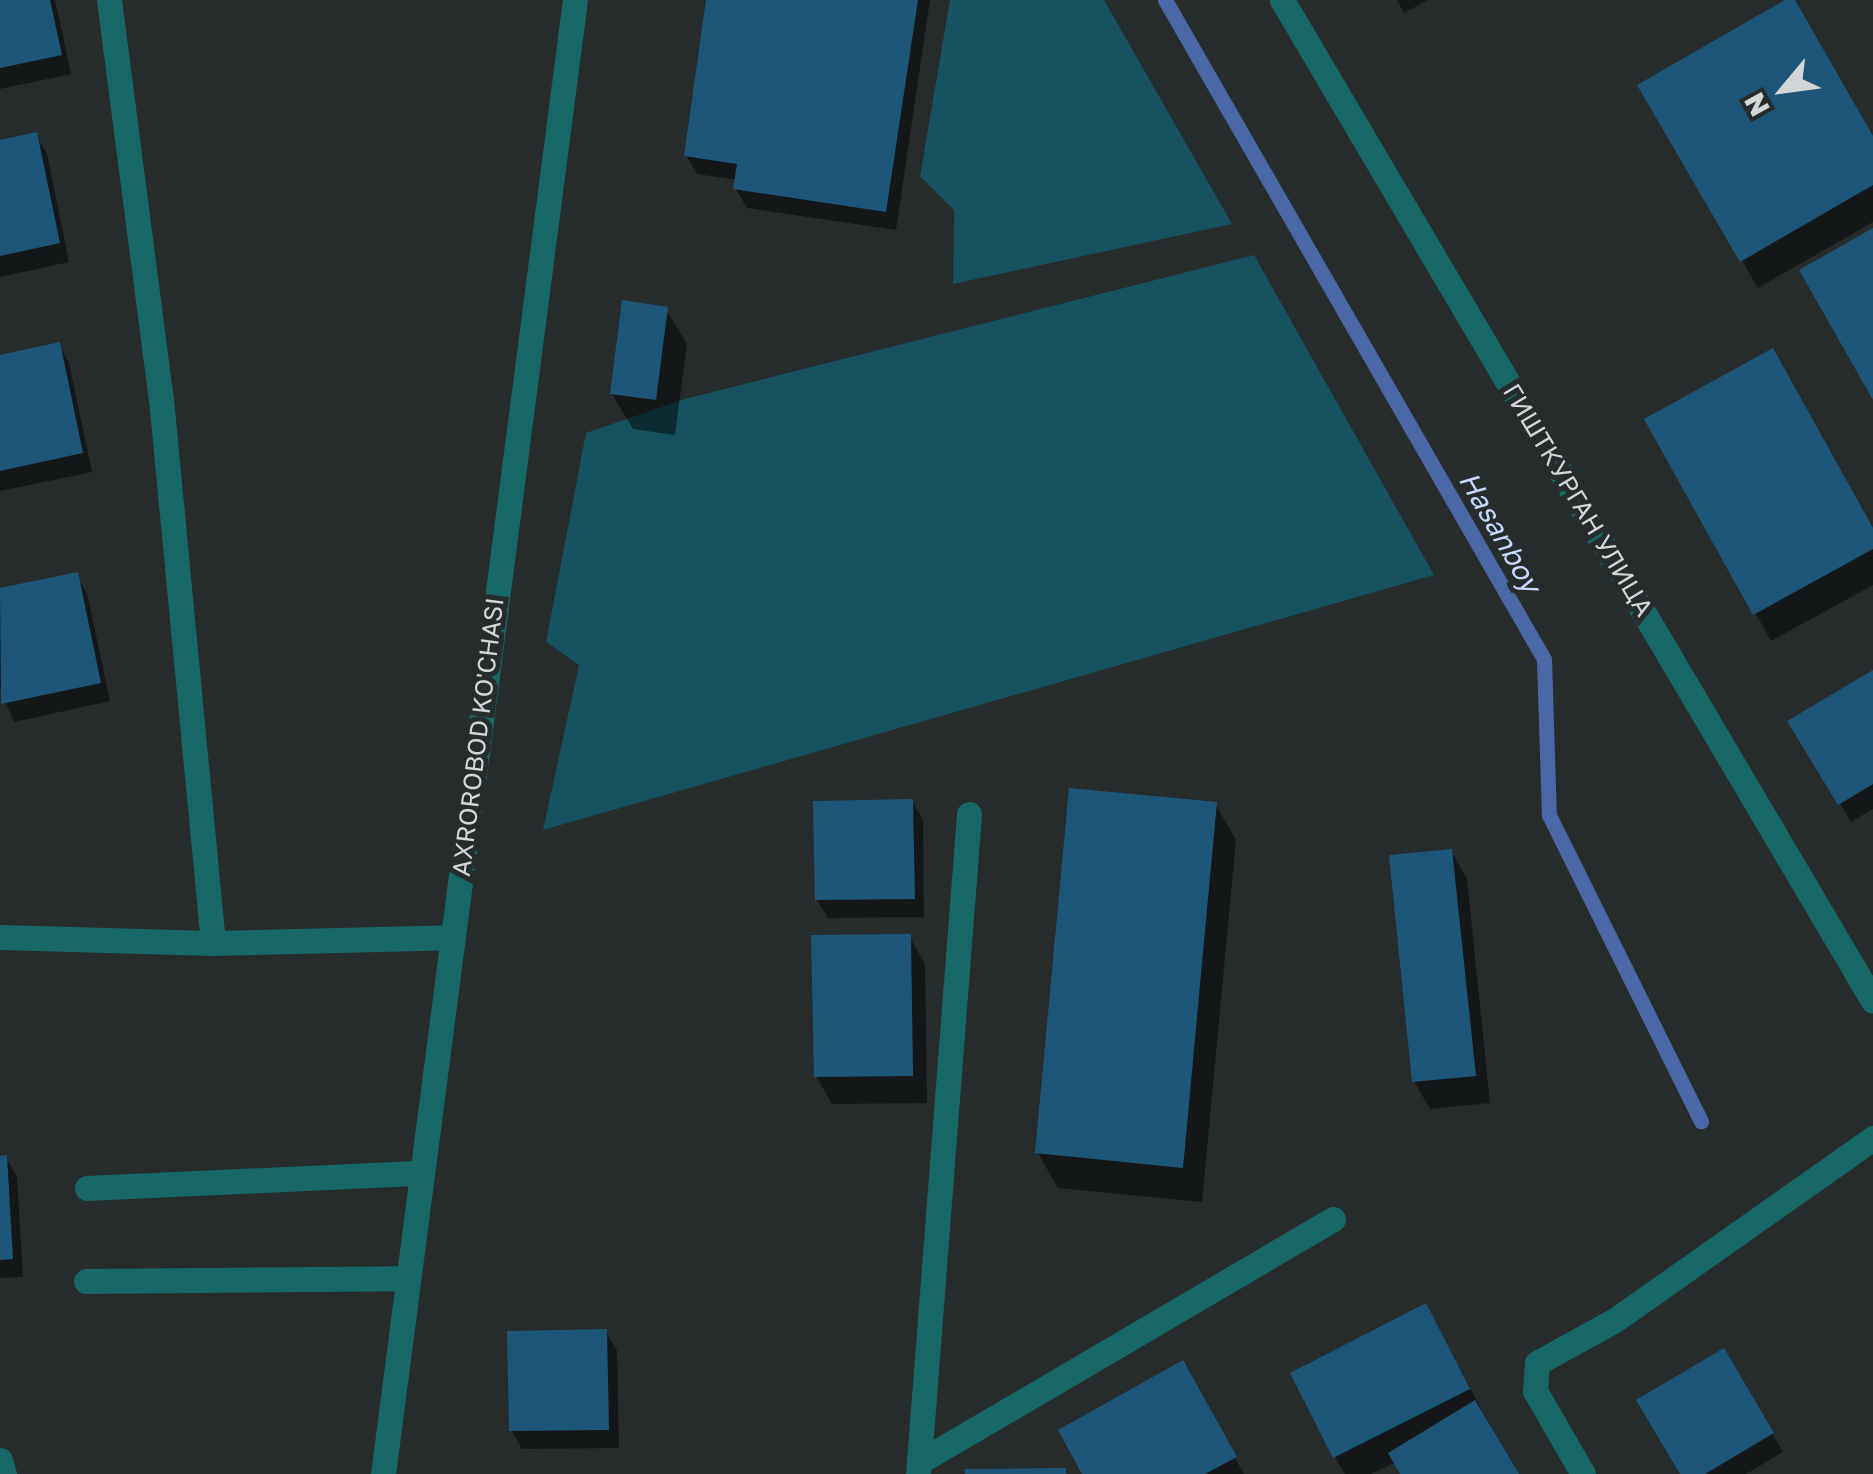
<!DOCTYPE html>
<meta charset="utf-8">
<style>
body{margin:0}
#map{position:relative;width:1873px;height:1474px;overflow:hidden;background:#262b2c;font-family:"Golos Text",sans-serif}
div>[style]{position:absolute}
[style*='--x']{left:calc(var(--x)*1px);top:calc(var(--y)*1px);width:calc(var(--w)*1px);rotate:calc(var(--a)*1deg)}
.green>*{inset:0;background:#165260}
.shadow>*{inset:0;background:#0007}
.stream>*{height:15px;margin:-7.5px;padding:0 7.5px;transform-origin:7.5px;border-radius:7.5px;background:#4a68a5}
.building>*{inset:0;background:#1e567a}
.minor>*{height:25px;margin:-12.5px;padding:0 12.5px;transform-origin:12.5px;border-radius:12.5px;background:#176867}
span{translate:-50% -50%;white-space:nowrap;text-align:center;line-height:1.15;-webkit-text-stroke:10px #262b2c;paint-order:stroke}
.street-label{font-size:25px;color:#d4d7d8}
.water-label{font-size:28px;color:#c7d9fd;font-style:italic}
.north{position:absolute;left:1733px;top:40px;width:100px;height:100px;-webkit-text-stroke:8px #262b2c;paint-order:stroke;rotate:241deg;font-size:28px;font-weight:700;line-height:40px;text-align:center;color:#d4d7d8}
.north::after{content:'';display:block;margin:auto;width:35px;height:45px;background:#d4d7d8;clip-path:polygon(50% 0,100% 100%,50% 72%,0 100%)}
</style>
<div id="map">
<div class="green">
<i style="clip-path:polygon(950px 0,1104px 0,1232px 224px,953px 284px,954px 210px,920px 176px)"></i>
<i style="clip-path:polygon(1254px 255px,1434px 575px,543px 830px,579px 665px,546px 642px,586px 433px,685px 399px)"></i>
</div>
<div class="shadow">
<i style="clip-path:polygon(0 0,55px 0,71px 74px,0 89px)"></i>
<i style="clip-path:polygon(709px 0,930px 0,896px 230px,747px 208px,736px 189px,737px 180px,697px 174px,686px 155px)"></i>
<i style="clip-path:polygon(1397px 0,1428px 0,1404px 13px)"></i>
<i style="clip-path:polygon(1792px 0,1873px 141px,1873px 222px,1758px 288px,1641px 86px)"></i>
<i style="clip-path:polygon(36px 135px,47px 154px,69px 262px,0 277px,0 143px)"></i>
<i style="clip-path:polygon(666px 309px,687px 344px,675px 435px,633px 429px,612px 394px)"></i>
<i style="clip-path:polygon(59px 345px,69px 363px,92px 472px,0 491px,0 357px)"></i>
<i style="clip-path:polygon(1648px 420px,1873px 532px,1873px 585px,1771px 641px)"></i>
<i style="clip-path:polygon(76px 575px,87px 593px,110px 701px,14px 722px,0 688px,0 590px)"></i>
<i style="clip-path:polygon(1873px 672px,1873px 809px,1851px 822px,1791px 722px)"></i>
<i style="clip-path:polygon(912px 801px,923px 820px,924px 917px,828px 918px,817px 900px)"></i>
<i style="clip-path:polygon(1216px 805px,1236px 840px,1202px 1202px,1058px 1188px,1038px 1153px)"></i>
<i style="clip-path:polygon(1451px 851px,1467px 879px,1490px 1103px,1430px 1109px,1414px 1081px)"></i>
<i style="clip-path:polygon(909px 936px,925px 964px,927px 1103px,832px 1104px,816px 1076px)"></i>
<i style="clip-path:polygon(0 1158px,6px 1158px,17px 1177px,23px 1277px,0 1278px)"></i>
<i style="clip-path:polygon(606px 1332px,617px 1351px,619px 1448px,522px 1449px,511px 1430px)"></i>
<i style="clip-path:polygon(1441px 1334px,1516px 1474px,1403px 1474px,1396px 1462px,1371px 1474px,1345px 1474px,1335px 1457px)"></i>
<i style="clip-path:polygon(1723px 1351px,1783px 1452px,1746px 1474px,1683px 1474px)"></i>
<i style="clip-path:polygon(1182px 1364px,1244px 1474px,1085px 1474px)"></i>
</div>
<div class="stream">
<i style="--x:1165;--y:0;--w:760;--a:60.1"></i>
<i style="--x:1544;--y:659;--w:156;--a:88.2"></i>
<i style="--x:1549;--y:815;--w:342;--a:63.6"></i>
</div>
<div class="building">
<i style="clip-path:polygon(0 0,50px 0,62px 55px,0 68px)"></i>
<i style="clip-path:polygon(706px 0,918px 0,886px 212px,733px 189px,737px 164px,684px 156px)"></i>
<i style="clip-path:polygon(1785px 0,1795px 0,1873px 136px,1873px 185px,1740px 262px,1637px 85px)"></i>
<i style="clip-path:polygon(37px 132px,60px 243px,0 256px,0 140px)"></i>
<i style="clip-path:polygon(1873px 228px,1873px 400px,1799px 270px)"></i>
<i style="clip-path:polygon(622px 300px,668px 307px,656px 400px,610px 394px)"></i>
<i style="clip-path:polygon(60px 342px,83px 453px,0 471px,0 355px)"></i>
<i style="clip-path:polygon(1773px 348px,1873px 528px,1873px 549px,1753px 615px,1644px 419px)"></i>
<i style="clip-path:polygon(78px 572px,101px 683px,1px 704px,0 588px)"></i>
<i style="clip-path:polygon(1873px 670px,1873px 784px,1838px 805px,1787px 721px)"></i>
<i style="clip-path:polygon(1069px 788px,1217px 802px,1183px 1168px,1035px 1153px)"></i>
<i style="clip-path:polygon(913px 799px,915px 899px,815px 900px,813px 801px)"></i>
<i style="clip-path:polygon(1452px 849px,1476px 1076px,1412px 1082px,1389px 855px)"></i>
<i style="clip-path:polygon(911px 934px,913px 1076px,814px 1077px,811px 935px)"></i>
<i style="clip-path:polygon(7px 1155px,13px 1259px,0 1260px,0 1156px)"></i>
<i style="clip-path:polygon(1426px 1303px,1470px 1389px,1333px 1458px,1290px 1373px)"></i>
<i style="clip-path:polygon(607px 1329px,609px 1430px,509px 1431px,507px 1331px)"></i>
<i style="clip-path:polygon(1724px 1348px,1774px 1433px,1705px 1474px,1680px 1474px,1636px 1400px)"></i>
<i style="clip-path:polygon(1183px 1360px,1237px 1457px,1205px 1474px,1082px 1474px,1058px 1430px)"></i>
<i style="clip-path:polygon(1475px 1400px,1519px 1474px,1400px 1474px,1388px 1453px)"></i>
<i style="clip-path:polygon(1066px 1468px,1066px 1474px,965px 1474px,965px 1469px)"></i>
</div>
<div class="minor">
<i style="--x:109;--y:0;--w:402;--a:82.6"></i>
<i style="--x:161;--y:399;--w:546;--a:84.54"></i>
<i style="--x:1282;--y:0;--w:1162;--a:59.44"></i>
<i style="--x:0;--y:937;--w:213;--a:1.6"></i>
<i style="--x:213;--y:943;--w:239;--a:-1.4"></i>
<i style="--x:87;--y:1188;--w:334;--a:-2.6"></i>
<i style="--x:86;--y:1281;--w:322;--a:-0.5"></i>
<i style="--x:0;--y:1460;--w:15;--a:74"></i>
<i style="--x:919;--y:1462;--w:480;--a:-30.4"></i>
<i style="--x:383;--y:1474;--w:1486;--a:-82.58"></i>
<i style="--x:918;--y:1474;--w:662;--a:-85.58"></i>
<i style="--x:1583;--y:1474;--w:96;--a:-120"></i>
<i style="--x:1535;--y:1391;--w:28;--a:-86"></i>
<i style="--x:1537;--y:1363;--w:89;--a:-28.9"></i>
<i style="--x:1615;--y:1320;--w:316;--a:-35.2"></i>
</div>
<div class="street-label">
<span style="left:1578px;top:500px;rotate:59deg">ГИШТКУРГАН УЛИЦА</span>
<span style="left:478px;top:737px;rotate:-83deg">AXROROBOD KO'CHASI</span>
</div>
<div class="water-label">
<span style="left:1500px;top:532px;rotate:60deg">Hasanboy</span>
</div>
<div class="north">N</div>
</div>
